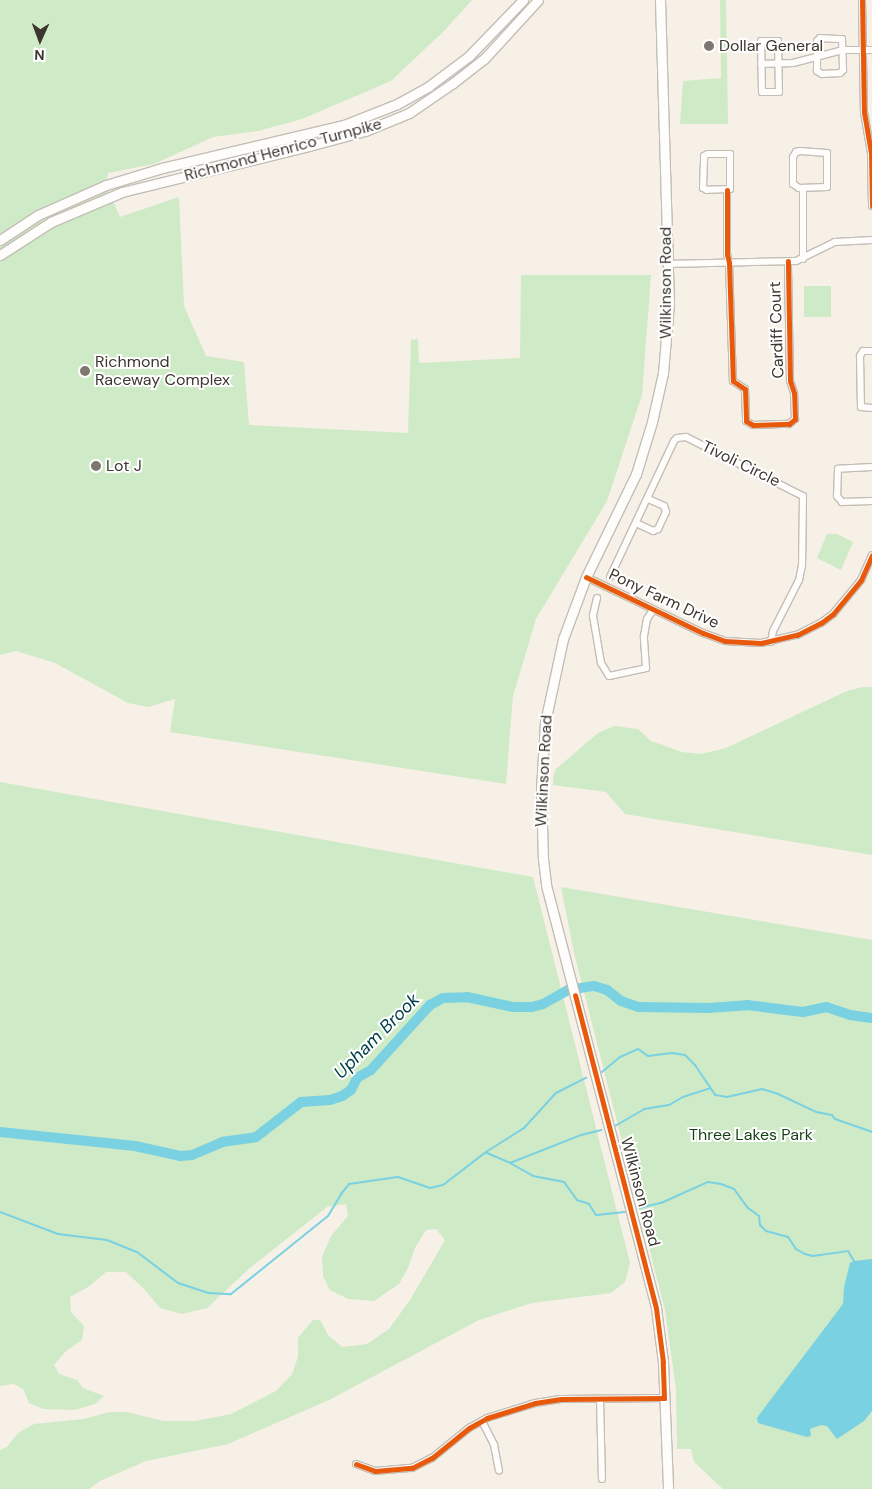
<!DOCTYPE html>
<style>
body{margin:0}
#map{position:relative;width:872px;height:1489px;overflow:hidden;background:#f7f0e6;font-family:"DM Sans",sans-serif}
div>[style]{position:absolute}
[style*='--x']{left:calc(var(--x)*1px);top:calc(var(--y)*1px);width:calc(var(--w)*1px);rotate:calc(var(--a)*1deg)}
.green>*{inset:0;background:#cfeac6}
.water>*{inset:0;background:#79d1e2}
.stream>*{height:2px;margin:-1px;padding:0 1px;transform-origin:1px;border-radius:1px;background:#79d1e2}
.river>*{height:10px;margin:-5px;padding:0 5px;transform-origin:5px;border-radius:5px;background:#79d1e2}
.roads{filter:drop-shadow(1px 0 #c3beb6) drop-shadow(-1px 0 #c3beb6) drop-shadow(0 1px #c3beb6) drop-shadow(0 -1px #c3beb6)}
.minor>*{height:6px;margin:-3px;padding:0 3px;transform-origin:3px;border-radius:3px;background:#fefdfb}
.secondary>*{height:9px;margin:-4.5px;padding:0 4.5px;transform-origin:4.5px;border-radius:4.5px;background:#fefdfb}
.cycleway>*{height:5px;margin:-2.5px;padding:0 2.5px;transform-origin:2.5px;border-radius:2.5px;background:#e8590c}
.dots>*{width:14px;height:14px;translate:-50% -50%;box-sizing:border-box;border:2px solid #fff;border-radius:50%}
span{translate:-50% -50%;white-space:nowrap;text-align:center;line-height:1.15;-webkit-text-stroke:4px #fff;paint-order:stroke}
.poi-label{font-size:16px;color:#3c362f}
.left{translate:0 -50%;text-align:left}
.street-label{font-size:16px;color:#3c362f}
.park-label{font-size:16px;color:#133f12}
.water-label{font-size:18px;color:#003d48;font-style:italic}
.north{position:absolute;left:15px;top:15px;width:50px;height:50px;-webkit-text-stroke:4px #fff;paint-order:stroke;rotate:182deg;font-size:14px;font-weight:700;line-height:20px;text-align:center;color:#3c362f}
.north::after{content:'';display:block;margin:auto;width:18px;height:22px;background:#3c362f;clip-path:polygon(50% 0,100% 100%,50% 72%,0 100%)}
</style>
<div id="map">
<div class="green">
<i style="clip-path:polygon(0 0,472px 0,444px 31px,391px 81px,302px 119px,258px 131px,213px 137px,154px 164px,108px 173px,106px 185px,120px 217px,179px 197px,184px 306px,206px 356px,244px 362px,249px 425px,408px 433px,411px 340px,418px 339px,419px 363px,520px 358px,521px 275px,651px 275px,642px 395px,607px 501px,536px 619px,513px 696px,506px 784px,170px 732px,175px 699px,148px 707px,128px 703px,55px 663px,16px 651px,0 655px)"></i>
<i style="clip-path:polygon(720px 0,726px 0,728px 124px,680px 124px,683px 81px,721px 78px)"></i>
<i style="clip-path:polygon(804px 286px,831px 286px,831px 317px,804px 317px)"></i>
<i style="clip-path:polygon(827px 534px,837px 534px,853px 542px,841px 570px,817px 558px)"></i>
<i style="clip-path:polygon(863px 687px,872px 687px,872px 855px,625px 814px,606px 792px,553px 785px,553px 778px,556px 769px,598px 733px,614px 726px,638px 729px,651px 741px,682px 752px,701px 754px,726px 748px,847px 691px)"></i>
<i style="clip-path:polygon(0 782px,533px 877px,630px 1263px,625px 1282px,611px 1293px,532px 1303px,479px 1320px,329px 1400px,228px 1444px,146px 1461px,100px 1481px,89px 1489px,0 1489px,0 1450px,7px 1447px,18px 1433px,34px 1424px,84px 1419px,109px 1412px,127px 1412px,163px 1421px,195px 1421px,231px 1414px,276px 1391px,292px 1374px,298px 1357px,298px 1338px,313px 1320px,320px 1320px,328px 1335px,342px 1347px,367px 1344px,389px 1329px,410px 1300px,445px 1240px,436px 1229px,426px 1230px,415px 1248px,408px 1268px,399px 1284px,374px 1301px,348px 1299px,330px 1290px,323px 1276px,322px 1257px,331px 1236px,348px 1216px,346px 1204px,327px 1207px,251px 1267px,207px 1308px,182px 1314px,160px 1308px,145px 1290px,126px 1272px,106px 1272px,88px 1287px,70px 1297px,71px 1312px,84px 1326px,82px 1340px,65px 1352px,54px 1365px,59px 1374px,77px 1380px,83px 1388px,104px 1396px,95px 1404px,74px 1410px,43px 1409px,29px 1403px,24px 1390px,14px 1384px,0 1386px)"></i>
<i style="clip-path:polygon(561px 887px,872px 940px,872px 1489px,723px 1489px,694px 1462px,691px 1449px,677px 1449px,676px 1389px,665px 1310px,574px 953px)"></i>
</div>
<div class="water">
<i style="clip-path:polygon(872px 1259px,872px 1411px,864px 1421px,837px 1439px,827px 1426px,821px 1425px,810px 1429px,811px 1436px,807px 1437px,758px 1423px,757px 1418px,759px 1415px,843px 1304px,844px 1287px,850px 1263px,854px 1261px)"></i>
</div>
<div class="stream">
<i style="--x:602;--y:1072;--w:23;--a:-40"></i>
<i style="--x:620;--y:1057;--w:20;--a:-24"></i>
<i style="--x:638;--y:1049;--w:12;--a:35"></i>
<i style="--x:648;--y:1056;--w:24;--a:-7"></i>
<i style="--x:672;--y:1053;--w:13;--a:9"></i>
<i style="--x:685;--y:1055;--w:14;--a:45"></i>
<i style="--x:695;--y:1065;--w:36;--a:56"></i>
<i style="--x:715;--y:1095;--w:12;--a:9"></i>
<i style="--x:727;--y:1097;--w:36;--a:-13"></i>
<i style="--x:762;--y:1089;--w:17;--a:17"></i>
<i style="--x:778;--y:1094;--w:42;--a:25.3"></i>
<i style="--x:816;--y:1112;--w:16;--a:11"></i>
<i style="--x:832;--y:1115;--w:5;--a:53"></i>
<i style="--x:835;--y:1119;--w:39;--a:19"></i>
<i style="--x:615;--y:1126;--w:34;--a:-30"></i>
<i style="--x:644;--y:1109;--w:25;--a:-9"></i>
<i style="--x:669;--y:1105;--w:16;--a:-30"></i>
<i style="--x:683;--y:1097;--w:28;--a:-18"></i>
<i style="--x:487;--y:1153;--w:25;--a:23"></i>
<i style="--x:510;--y:1163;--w:76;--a:-21.5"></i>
<i style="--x:581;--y:1135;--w:21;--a:-14"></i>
<i style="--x:510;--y:1163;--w:26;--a:29"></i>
<i style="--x:533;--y:1176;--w:32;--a:11"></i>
<i style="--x:564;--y:1182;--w:22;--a:54"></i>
<i style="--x:577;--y:1200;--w:13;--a:18"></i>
<i style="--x:589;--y:1204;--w:13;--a:58"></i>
<i style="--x:596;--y:1215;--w:29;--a:-6"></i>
<i style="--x:639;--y:1208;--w:23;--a:-13"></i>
<i style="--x:661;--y:1203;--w:51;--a:-24.1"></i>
<i style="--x:708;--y:1182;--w:13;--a:9"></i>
<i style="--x:721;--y:1184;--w:14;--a:21"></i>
<i style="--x:734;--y:1189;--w:24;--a:54"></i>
<i style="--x:748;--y:1208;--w:14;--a:36"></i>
<i style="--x:759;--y:1216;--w:9;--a:84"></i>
<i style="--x:760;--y:1225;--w:8;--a:45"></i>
<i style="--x:766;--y:1231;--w:23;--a:15"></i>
<i style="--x:788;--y:1237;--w:14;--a:56"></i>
<i style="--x:796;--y:1249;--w:10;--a:29"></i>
<i style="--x:805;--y:1254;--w:8;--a:14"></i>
<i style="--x:813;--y:1256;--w:35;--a:-8"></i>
<i style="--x:848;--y:1251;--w:12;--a:59"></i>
<i style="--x:0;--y:1212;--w:62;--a:20.8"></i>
<i style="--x:58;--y:1234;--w:49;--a:7"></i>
<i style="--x:107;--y:1240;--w:32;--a:22"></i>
<i style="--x:137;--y:1252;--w:51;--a:37.1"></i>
<i style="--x:178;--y:1283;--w:33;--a:18"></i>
<i style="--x:209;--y:1293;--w:22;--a:3"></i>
<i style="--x:231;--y:1294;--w:124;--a:-38.8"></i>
<i style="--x:328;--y:1216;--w:26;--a:-59"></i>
<i style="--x:341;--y:1194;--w:13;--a:-51"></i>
<i style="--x:349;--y:1184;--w:49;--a:-8.1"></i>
<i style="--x:398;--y:1177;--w:34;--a:19"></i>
<i style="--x:430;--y:1188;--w:13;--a:-13"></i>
<i style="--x:443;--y:1185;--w:54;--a:-37.5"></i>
<i style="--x:486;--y:1152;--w:45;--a:-32.3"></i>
<i style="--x:524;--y:1128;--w:47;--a:-47.6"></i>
<i style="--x:556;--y:1093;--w:34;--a:-27"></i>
</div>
<div class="river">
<i style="--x:0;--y:1132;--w:136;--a:5.9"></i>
<i style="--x:135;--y:1146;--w:46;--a:12.5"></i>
<i style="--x:180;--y:1156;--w:12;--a:-5"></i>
<i style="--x:192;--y:1155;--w:33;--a:-23"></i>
<i style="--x:222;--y:1142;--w:34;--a:-8"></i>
<i style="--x:256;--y:1137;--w:57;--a:-37.9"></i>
<i style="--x:301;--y:1102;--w:29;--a:-4"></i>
<i style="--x:330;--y:1100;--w:13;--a:-18"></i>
<i style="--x:342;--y:1096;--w:11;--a:-34"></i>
<i style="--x:351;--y:1090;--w:13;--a:-63"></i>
<i style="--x:357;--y:1078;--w:16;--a:-30"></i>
<i style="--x:371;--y:1070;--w:88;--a:-47.8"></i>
<i style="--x:430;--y:1005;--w:15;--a:-28"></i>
<i style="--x:443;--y:998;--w:24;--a:-2"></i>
<i style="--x:467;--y:997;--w:47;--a:12.3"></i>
<i style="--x:513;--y:1007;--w:19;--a:0"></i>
<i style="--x:532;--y:1007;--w:11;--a:-15"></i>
<i style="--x:543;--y:1004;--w:29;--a:-29"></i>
<i style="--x:568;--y:990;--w:26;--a:-9"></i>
<i style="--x:594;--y:986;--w:14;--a:17"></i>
<i style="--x:607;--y:990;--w:18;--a:38"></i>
<i style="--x:621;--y:1001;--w:18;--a:19"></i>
<i style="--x:638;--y:1007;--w:70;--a:0.8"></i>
<i style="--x:708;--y:1008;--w:39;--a:-4"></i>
<i style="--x:747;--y:1005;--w:56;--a:7.1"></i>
<i style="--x:803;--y:1012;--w:24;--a:-12"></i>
<i style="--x:826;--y:1007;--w:25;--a:18"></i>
<i style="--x:850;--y:1015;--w:22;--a:8"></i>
</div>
<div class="roads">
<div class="minor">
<i style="--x:862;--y:0;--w:112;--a:89"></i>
<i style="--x:864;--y:112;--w:42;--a:80.3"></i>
<i style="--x:871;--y:153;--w:53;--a:88.9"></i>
<i style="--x:820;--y:38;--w:22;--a:3"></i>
<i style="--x:842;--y:39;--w:31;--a:88"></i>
<i style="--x:843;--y:70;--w:4;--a:135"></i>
<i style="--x:840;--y:73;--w:18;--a:177"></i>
<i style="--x:822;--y:74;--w:6;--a:-149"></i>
<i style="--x:817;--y:71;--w:30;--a:-90"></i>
<i style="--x:817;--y:41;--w:4;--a:-45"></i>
<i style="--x:761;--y:41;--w:17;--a:0"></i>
<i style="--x:778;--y:41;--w:51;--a:88.9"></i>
<i style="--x:779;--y:92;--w:17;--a:180"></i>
<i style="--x:762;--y:92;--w:51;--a:-91.1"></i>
<i style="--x:761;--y:64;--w:32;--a:-2"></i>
<i style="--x:793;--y:63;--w:52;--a:-14.6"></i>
<i style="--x:843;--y:50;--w:29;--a:0"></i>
<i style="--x:800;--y:151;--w:27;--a:4"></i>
<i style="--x:827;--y:153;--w:34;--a:90"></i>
<i style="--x:827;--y:187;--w:28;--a:178"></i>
<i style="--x:799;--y:188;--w:7;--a:-146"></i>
<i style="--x:793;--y:184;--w:27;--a:-90"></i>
<i style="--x:793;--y:157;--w:6;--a:-59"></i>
<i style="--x:796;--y:152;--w:4;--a:-14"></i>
<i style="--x:708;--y:154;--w:22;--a:0"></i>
<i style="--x:730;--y:154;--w:35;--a:90"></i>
<i style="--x:730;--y:189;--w:23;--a:178"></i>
<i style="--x:707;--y:190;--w:4;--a:-153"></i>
<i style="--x:703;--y:188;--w:32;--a:-88"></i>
<i style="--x:704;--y:156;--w:4;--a:-27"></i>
<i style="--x:727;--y:190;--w:64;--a:90"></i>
<i style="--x:727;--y:254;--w:9;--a:77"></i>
<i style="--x:729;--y:263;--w:118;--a:88.1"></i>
<i style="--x:733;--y:381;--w:14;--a:34"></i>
<i style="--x:745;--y:389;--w:32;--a:88"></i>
<i style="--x:746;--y:421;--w:8;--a:30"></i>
<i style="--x:753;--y:425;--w:36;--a:-2"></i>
<i style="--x:789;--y:424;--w:8;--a:-40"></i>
<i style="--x:795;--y:419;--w:26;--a:-92"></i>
<i style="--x:794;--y:393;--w:13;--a:-108"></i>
<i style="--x:790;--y:381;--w:120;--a:-91"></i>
<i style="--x:803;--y:259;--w:71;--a:-90"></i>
<i style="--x:667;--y:264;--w:129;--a:-1.3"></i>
<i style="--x:796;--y:261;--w:43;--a:-26"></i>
<i style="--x:835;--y:242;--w:37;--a:-3"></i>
<i style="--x:872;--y:351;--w:9;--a:180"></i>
<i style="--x:863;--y:351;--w:6;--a:121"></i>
<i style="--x:860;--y:356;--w:51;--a:88.9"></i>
<i style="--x:861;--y:407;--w:11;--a:5"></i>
<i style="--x:872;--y:467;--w:34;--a:177"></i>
<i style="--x:838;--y:469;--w:27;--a:92"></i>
<i style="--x:837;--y:496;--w:8;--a:50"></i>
<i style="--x:842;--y:502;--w:30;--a:-2"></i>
<i style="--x:636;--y:523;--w:19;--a:25"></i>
<i style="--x:653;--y:531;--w:5;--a:-22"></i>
<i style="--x:658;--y:529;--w:19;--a:-65"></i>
<i style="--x:666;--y:512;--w:6;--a:-108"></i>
<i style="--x:664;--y:506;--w:17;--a:-156"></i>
<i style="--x:586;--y:577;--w:130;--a:25.6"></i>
<i style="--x:703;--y:633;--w:23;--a:20"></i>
<i style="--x:725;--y:641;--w:36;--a:3"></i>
<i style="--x:761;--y:643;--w:37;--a:-13"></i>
<i style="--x:797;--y:635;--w:27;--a:-27"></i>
<i style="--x:821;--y:623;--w:15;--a:-37"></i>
<i style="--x:833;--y:614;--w:44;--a:-50.5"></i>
<i style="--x:861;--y:580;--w:27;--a:-66"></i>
<i style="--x:610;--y:577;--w:150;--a:-64.8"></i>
<i style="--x:674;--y:441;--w:4;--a:-45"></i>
<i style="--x:677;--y:438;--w:9;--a:-6"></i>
<i style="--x:686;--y:437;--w:131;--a:26.8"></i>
<i style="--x:803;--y:496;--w:69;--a:90.8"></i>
<i style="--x:802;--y:565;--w:15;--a:101"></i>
<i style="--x:799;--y:580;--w:57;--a:117"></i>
<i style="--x:773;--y:631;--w:11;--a:100"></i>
<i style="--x:597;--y:598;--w:18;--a:103"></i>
<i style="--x:593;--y:616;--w:48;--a:80.3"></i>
<i style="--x:601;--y:663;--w:15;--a:58"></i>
<i style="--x:609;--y:676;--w:38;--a:-12"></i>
<i style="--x:646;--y:668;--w:32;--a:-94"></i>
<i style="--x:644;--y:636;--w:17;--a:-80"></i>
<i style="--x:647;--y:619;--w:11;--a:-56"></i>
<i style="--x:600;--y:1399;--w:80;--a:88.6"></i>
<i style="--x:482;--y:1421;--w:27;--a:63"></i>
<i style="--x:494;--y:1445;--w:26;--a:79"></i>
<i style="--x:356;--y:1464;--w:20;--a:20"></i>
<i style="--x:375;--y:1471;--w:37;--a:-5"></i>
<i style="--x:412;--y:1468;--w:22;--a:-27"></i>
<i style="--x:432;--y:1458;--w:48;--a:-39"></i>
<i style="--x:469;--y:1428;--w:21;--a:-29"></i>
<i style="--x:487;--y:1418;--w:50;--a:-17.4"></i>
<i style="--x:535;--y:1403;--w:26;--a:-9"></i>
<i style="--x:561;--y:1399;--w:103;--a:-0.6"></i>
</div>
<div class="secondary">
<i style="--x:660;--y:0;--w:303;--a:88.3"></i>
<i style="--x:669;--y:303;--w:70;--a:94.9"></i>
<i style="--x:663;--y:373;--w:50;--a:102.7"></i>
<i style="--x:652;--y:422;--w:54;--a:107.1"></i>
<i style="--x:636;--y:474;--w:114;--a:115.9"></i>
<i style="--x:586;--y:577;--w:66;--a:110.4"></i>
<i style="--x:563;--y:639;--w:85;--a:102.2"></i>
<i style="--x:545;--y:722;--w:67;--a:93.4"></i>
<i style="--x:541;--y:789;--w:70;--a:88.4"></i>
<i style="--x:543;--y:859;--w:26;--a:83"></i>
<i style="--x:546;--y:885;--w:437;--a:75.4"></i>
<i style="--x:656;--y:1308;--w:54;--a:82.6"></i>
<i style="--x:663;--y:1362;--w:127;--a:87.7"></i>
<i style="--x:0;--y:240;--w:45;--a:-33.3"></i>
<i style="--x:38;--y:215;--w:74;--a:-23.8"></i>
<i style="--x:106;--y:185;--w:59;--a:-16.9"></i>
<i style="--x:162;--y:168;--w:187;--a:-13.3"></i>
<i style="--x:344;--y:125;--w:57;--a:-21.6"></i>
<i style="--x:397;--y:104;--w:37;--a:-29"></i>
<i style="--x:429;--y:86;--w:50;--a:-36.9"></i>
<i style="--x:469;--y:56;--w:78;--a:-46"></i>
<i style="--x:0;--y:255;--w:61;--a:-32.9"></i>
<i style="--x:51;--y:222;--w:77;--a:-22.9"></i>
<i style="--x:122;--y:192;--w:193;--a:-13.8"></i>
<i style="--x:309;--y:146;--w:58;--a:-15"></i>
<i style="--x:365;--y:131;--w:48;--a:-22.2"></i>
<i style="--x:409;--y:113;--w:53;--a:-34.3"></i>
<i style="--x:453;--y:83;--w:39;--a:-38"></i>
<i style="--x:484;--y:59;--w:80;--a:-47.5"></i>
</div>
</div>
<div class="cycleway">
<i style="--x:862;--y:0;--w:112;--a:89"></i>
<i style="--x:864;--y:112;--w:42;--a:80.3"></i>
<i style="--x:871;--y:153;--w:53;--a:88.9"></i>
<i style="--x:727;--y:190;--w:64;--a:90"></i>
<i style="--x:727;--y:254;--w:9;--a:77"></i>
<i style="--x:729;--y:263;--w:118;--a:88.1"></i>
<i style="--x:733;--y:381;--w:14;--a:34"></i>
<i style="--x:745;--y:389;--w:32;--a:88"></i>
<i style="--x:746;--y:421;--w:8;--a:30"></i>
<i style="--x:753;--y:425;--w:36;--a:-2"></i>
<i style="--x:789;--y:424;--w:8;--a:-40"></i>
<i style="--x:795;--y:419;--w:26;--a:-92"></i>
<i style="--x:794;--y:393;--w:13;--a:-108"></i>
<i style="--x:790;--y:381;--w:120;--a:-91"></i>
<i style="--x:586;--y:577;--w:130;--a:25.6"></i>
<i style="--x:703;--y:633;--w:23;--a:20"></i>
<i style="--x:725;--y:641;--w:36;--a:3"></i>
<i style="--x:761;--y:643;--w:37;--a:-13"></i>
<i style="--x:797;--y:635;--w:27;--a:-27"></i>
<i style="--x:821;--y:623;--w:15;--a:-37"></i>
<i style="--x:833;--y:614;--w:44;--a:-50.5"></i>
<i style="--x:861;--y:580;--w:27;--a:-66"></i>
<i style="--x:356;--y:1464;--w:20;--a:20"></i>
<i style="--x:375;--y:1471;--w:37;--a:-5"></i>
<i style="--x:412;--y:1468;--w:22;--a:-27"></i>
<i style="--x:432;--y:1458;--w:48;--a:-39"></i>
<i style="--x:469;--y:1428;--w:21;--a:-29"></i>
<i style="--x:487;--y:1418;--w:50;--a:-17.4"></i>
<i style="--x:535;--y:1403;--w:26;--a:-9"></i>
<i style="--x:561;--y:1399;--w:103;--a:-0.6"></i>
<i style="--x:664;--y:1398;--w:36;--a:-92"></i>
<i style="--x:663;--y:1362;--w:54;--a:-97.4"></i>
<i style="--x:656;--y:1308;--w:323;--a:-104.5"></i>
</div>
<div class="dots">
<i style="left:709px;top:46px;background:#7d776f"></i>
<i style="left:85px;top:371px;background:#7d776f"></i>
<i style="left:96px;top:466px;background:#7d776f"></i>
</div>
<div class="poi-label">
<span class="left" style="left:719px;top:46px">Dollar General</span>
<span class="left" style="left:95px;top:371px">Richmond<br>Raceway Complex</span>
<span class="left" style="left:106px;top:466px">Lot J</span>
</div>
<div class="street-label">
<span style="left:283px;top:150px;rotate:-15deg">Richmond Henrico Turnpike</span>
<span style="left:666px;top:283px;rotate:-90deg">Wilkinson Road</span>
<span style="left:777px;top:330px;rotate:-92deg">Cardiff Court</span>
<span style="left:741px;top:464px;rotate:26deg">Tivoli Circle</span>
<span style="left:664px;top:599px;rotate:25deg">Pony Farm Drive</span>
<span style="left:544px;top:771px;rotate:-87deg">Wilkinson Road</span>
<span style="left:640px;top:1192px;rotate:75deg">Wilkinson Road</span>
</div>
<div class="park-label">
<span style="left:751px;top:1135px">Three Lakes Park</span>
</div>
<div class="water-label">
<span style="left:377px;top:1036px;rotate:-45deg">Upham Brook</span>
</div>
<div class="north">N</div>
</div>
